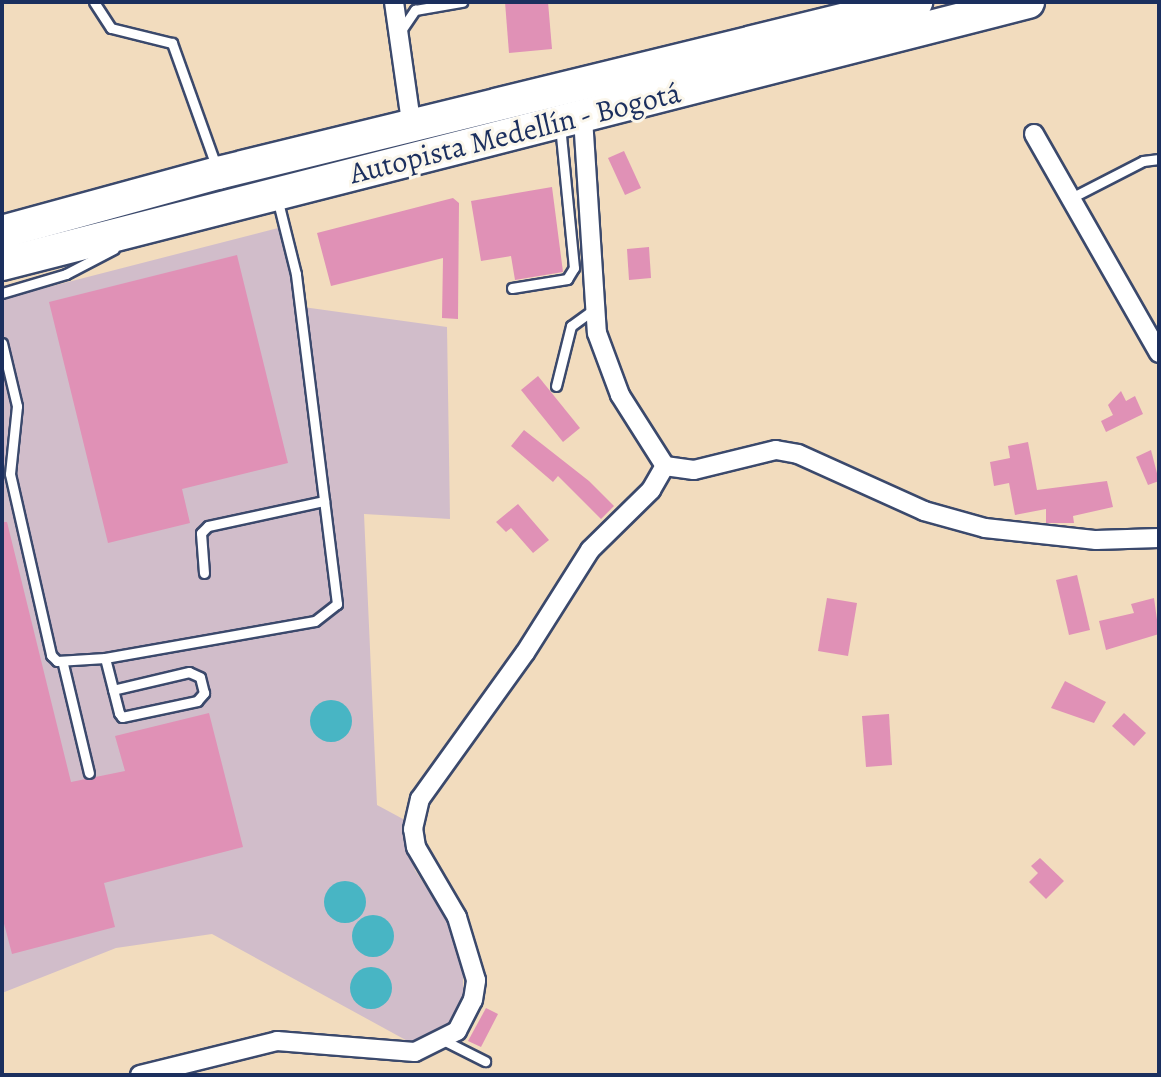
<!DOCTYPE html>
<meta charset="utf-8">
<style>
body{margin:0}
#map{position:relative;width:1161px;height:1077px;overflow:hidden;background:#f2dcbe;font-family:Alegreya,serif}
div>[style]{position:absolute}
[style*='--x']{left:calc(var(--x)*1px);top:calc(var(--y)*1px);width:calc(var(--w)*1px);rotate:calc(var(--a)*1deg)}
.industrial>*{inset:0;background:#d1bdca}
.water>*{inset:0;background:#48b5c4}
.round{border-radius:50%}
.building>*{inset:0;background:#e091b6}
.roads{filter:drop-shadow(2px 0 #3b496c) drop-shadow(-2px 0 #3b496c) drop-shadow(0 2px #3b496c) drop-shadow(0 -2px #3b496c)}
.lane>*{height:9px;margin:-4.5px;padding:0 4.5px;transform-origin:4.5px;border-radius:4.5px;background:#fff}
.street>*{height:18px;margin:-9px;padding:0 9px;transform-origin:9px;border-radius:9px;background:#fff}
.highway>*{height:32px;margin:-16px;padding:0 16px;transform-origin:16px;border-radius:16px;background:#fff}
span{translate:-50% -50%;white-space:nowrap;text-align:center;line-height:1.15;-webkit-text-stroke:6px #fbf7ec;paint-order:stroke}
.street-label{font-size:30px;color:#1b2f5e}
.frame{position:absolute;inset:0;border:4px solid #1b2f5e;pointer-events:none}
</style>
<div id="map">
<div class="industrial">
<i style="clip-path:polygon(282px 227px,303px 307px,447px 327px,450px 519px,364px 514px,377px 805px,403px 819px,415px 870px,452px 927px,463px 972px,463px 996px,443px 1033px,413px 1044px,212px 934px,116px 948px,2px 993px,2px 299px)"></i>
</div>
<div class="water">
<i class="round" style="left:310px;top:700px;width:42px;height:42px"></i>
<i class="round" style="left:324px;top:881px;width:42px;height:42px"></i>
<i class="round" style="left:352px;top:915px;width:42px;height:42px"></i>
<i class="round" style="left:350px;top:967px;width:42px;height:42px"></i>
</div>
<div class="building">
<i style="clip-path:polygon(505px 2px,548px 2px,552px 49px,509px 53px)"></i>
<i style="clip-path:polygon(624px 151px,641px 188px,625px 195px,608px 158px)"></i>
<i style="clip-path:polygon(552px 187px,563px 272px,515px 280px,511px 256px,481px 261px,471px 201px)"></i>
<i style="clip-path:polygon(453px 198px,459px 203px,458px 319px,442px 318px,443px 258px,331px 286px,317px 233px)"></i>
<i style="clip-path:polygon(649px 247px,651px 278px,629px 280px,627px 249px)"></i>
<i style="clip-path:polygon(237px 255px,288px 463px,182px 489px,190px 523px,108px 543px,49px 302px)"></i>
<i style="clip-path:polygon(538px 376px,580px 428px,563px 442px,521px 390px)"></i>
<i style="clip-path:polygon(1121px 391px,1126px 401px,1135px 396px,1143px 414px,1106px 432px,1101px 421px,1113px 415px,1108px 405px)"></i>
<i style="clip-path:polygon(524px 430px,589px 481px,614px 506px,601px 519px,558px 476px,553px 482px,511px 446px)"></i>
<i style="clip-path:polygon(1028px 442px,1037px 490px,1107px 481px,1113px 507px,1073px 516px,1074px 523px,1046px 523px,1046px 509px,1015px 515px,1009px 483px,994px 486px,990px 462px,1010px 458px,1008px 446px)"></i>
<i style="clip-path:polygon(1151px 450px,1159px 481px,1148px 485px,1136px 457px)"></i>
<i style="clip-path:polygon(518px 504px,549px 540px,533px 553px,511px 528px,506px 532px,496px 522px)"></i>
<i style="clip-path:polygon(2px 522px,7px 522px,71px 782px,125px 771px,115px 736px,209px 713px,243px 847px,104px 883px,115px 927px,12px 954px,2px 916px)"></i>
<i style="clip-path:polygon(1077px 575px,1090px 630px,1069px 635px,1056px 580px)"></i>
<i style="clip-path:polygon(827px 598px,857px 603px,848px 656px,818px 651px)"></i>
<i style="clip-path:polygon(1154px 598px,1159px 634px,1106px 650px,1099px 621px,1134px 613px,1131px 604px)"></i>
<i style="clip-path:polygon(1065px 681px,1106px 702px,1094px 723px,1051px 708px)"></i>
<i style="clip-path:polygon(1124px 713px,1146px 733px,1134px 746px,1112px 726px)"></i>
<i style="clip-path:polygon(889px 714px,892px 765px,866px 767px,862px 716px)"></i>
<i style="clip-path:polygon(1040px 858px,1064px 881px,1046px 899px,1029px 882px,1038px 873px,1031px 866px)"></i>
<i style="clip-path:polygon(486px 1008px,498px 1014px,481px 1047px,468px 1041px)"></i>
</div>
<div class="roads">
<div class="lane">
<i style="--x:94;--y:2;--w:31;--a:57"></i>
<i style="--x:111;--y:28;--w:63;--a:13.8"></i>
<i style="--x:172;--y:43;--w:131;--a:70.3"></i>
<i style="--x:400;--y:32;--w:27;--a:-56"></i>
<i style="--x:415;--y:10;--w:48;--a:-9.7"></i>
<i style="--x:1071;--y:198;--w:81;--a:-27.2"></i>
<i style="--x:1143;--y:161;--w:16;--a:-7"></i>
<i style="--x:512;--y:288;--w:56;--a:-9.3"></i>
<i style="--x:567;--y:279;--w:13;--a:-58"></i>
<i style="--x:574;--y:268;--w:144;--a:-95.6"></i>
<i style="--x:2;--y:293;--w:67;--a:-16.5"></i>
<i style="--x:66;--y:274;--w:54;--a:-27.5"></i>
<i style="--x:2;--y:343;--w:65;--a:76.6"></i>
<i style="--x:17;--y:406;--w:68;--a:95.9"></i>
<i style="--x:10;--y:474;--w:186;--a:77.2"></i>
<i style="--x:51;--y:655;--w:8;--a:45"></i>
<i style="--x:57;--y:661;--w:48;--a:-3.6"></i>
<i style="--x:105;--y:658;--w:213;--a:-10"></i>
<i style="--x:315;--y:621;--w:28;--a:-38"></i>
<i style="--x:337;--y:604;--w:333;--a:-97.1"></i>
<i style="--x:296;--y:274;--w:78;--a:-104"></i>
<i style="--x:556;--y:386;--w:62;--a:-76"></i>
<i style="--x:571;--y:326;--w:29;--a:-36"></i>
<i style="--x:204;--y:573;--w:40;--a:-94.3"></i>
<i style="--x:201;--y:533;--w:10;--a:-45"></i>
<i style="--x:208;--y:526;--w:119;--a:-12.2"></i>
<i style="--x:105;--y:658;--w:57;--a:75.7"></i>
<i style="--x:119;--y:713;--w:5;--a:53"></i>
<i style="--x:122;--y:717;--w:77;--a:-12"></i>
<i style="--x:197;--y:701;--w:11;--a:-49"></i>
<i style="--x:204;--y:693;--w:16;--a:-104"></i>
<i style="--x:200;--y:677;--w:12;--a:-156"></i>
<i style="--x:189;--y:672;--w:78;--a:166.7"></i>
<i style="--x:63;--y:664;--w:112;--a:76.6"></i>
<i style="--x:445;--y:1041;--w:45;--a:26.6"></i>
</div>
<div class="street">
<i style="--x:394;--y:2;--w:128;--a:81.9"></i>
<i style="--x:583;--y:118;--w:215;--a:86.3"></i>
<i style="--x:597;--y:333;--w:66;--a:69.6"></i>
<i style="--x:620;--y:395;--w:84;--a:57.6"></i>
<i style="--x:665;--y:466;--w:29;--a:8"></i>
<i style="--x:694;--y:470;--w:84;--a:-13.7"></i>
<i style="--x:776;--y:450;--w:22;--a:10"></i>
<i style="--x:798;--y:454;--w:138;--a:24.3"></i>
<i style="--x:924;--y:511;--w:63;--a:15.6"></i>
<i style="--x:985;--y:528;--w:112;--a:6.2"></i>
<i style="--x:1096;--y:540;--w:63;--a:-1.8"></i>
<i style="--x:1034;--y:134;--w:252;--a:60.3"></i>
<i style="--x:140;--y:1075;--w:141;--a:-13.9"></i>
<i style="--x:277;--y:1041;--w:138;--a:4.6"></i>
<i style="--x:415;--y:1052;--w:47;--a:-26.6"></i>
<i style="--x:457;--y:1031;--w:35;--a:-63"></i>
<i style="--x:473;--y:1000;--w:20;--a:-81"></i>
<i style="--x:476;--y:980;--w:66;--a:-106.8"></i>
<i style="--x:457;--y:917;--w:81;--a:-120.4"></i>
<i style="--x:416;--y:847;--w:18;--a:-99"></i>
<i style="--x:413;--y:829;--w:31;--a:-77"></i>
<i style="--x:420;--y:799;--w:180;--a:-54.3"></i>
<i style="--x:525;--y:653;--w:122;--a:-57.7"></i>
<i style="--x:590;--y:550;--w:86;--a:-44.5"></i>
<i style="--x:651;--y:490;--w:28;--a:-60"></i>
</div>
<div class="highway">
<i style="--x:2;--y:232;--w:224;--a:-15.3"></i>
<i style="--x:218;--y:173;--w:719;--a:-13.77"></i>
<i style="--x:2;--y:264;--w:1059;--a:-14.32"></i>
</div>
</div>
<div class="street-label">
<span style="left:515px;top:133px;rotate:-14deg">Autopista Medellín - Bogotá</span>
</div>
<div class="frame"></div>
</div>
